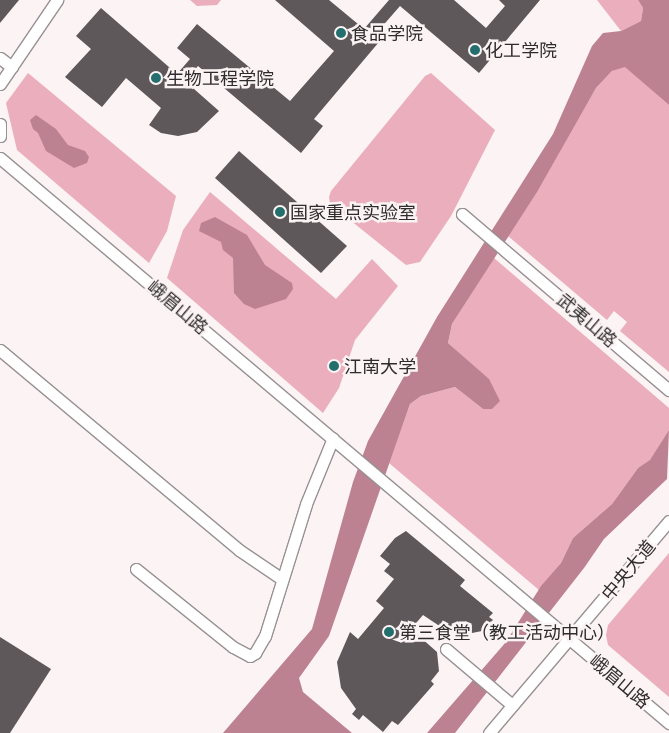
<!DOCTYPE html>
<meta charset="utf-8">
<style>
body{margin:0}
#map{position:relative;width:669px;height:733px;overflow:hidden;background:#fbf3f4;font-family:"Exo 2","Noto Sans SC",sans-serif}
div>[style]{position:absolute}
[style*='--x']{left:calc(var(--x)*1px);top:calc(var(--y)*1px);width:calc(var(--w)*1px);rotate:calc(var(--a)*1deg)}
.green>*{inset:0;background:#ebaebd}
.water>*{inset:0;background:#bd8291}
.building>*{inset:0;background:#5f585a}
.roads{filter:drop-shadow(1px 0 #989193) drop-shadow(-1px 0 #989193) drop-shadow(0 1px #989193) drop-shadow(0 -1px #989193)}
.minor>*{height:11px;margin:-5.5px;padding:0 5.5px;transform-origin:5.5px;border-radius:5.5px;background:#fff}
.dots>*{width:14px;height:14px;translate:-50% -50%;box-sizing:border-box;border:2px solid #fbf3f4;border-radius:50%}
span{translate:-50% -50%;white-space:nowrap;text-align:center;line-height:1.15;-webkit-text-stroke:5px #fbf3f4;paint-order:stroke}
.poi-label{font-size:18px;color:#2f2c2d}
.left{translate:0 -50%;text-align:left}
.street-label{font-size:18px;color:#2f2c2d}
</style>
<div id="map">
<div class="green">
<i style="clip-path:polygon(190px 0,221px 0,217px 5px,197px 6px)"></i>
<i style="clip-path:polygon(597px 0,638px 0,643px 8px,641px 21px,621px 31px)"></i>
<i style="clip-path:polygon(625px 66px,669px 105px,669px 372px,620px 331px,627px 322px,614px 311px,607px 320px,508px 236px,596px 88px,612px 71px)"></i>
<i style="clip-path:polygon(28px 73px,176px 196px,167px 231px,149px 263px,17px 150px,6px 103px)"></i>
<i style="clip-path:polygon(431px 73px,495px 130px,451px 216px,420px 262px,406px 265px,330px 204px,329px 197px,331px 191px,425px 76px)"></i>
<i style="clip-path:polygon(210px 192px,336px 299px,372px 259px,398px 286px,355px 340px,339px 388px,323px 413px,167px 278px,183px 230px)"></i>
<i style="clip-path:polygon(494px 258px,669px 408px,669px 430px,650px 461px,638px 468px,612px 504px,573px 538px,561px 563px,539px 590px,389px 463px,410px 404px,421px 396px,455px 387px,483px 409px,488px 379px,448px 343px,452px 324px)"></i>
<i style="clip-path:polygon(669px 553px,669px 697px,608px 645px,606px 635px,608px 625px)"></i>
</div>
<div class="water">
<i style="clip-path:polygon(638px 0,669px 0,669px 105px,625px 67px,612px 71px,596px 88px,537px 192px,452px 324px,448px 343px,489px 379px,500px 401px,492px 409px,483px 409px,455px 387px,421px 396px,410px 404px,329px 636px,299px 678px,303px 692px,352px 733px,223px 733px,312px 629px,353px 482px,368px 441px,437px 317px,553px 134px,592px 46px,603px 33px,621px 31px,641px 21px,643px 8px)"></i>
<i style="clip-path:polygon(36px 115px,56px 129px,68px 145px,85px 151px,89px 157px,87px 163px,74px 168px,46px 151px,38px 133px,33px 129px,30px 120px)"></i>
<i style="clip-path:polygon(215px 217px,247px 235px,265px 265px,292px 283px,293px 289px,286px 299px,255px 309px,244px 304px,234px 293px,233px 258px,223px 250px,221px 242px,199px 231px,201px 223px)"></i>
<i style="clip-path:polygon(669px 430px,667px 479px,604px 539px,584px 568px,455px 733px,427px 733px,506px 642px,541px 586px,561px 563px,573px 538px,612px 504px,638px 468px,650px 460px)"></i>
</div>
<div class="building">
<i style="clip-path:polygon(0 0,19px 0,0 23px)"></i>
<i style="clip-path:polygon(275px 0,329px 0,364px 29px,389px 0,454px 0,486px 28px,505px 6px,499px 0,540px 0,479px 73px,400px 6px,373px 37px,379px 42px,314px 119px,323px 126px,301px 153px,198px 66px,185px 81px,219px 111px,197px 132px,178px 136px,161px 133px,149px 125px,161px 108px,126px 78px,102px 107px,65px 77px,91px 49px,76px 36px,101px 8px,177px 74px,190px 59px,177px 48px,197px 24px,290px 101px,334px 51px)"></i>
<i style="clip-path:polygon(239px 151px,347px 246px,321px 273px,215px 178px)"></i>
<i style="clip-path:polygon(406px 531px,465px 580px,460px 586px,493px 613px,489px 617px,493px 620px,482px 631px,472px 633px,441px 627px,423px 615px,411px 629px,437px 652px,439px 671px,431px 681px,434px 684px,398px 725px,392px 721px,383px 732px,363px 715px,359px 720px,352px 714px,356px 709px,341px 688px,337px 662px,350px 632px,358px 639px,384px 608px,376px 601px,394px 579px,384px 571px,390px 564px,380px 556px,395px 538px)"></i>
<i style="clip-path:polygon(0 637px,51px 669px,10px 733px,0 733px)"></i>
</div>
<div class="roads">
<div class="minor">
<i style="--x:0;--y:58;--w:15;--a:37"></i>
<i style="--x:0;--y:84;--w:102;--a:-55.8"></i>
<i style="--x:0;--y:124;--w:12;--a:90"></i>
<i style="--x:0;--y:158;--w:876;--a:40.18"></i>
<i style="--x:462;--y:214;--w:272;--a:40.4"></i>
<i style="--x:0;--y:350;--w:312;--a:39.9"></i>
<i style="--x:239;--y:550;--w:52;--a:34"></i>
<i style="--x:136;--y:569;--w:124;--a:38.8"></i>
<i style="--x:233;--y:647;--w:19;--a:28"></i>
<i style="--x:250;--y:656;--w:6;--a:-31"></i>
<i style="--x:255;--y:653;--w:20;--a:-60"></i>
<i style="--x:265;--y:636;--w:138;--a:-72.7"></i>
<i style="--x:306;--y:504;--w:71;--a:-67.8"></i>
<i style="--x:446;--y:649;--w:87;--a:40.3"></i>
<i style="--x:489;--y:733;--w:278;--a:-49.7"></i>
</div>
</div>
<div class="dots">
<i style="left:341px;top:33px;background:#246f6d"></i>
<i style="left:475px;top:50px;background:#246f6d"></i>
<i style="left:156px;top:78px;background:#246f6d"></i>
<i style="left:280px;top:212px;background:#246f6d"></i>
<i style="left:334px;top:366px;background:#246f6d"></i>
<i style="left:389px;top:632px;background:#246f6d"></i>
</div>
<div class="poi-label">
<span class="left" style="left:351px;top:33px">食品学院</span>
<span class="left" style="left:485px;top:50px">化工学院</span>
<span class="left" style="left:166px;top:78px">生物工程学院</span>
<span class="left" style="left:290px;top:212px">国家重点实验室</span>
<span class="left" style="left:344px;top:366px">江南大学</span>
<span class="left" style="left:399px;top:632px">第三食堂（教工活动中心）</span>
</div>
<div class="street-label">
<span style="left:178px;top:307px;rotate:40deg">峨眉山路</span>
<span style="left:587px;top:320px;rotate:40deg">武夷山路</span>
<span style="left:628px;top:570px;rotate:-50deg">中央大道</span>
<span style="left:620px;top:681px;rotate:40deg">峨眉山路</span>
</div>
</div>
